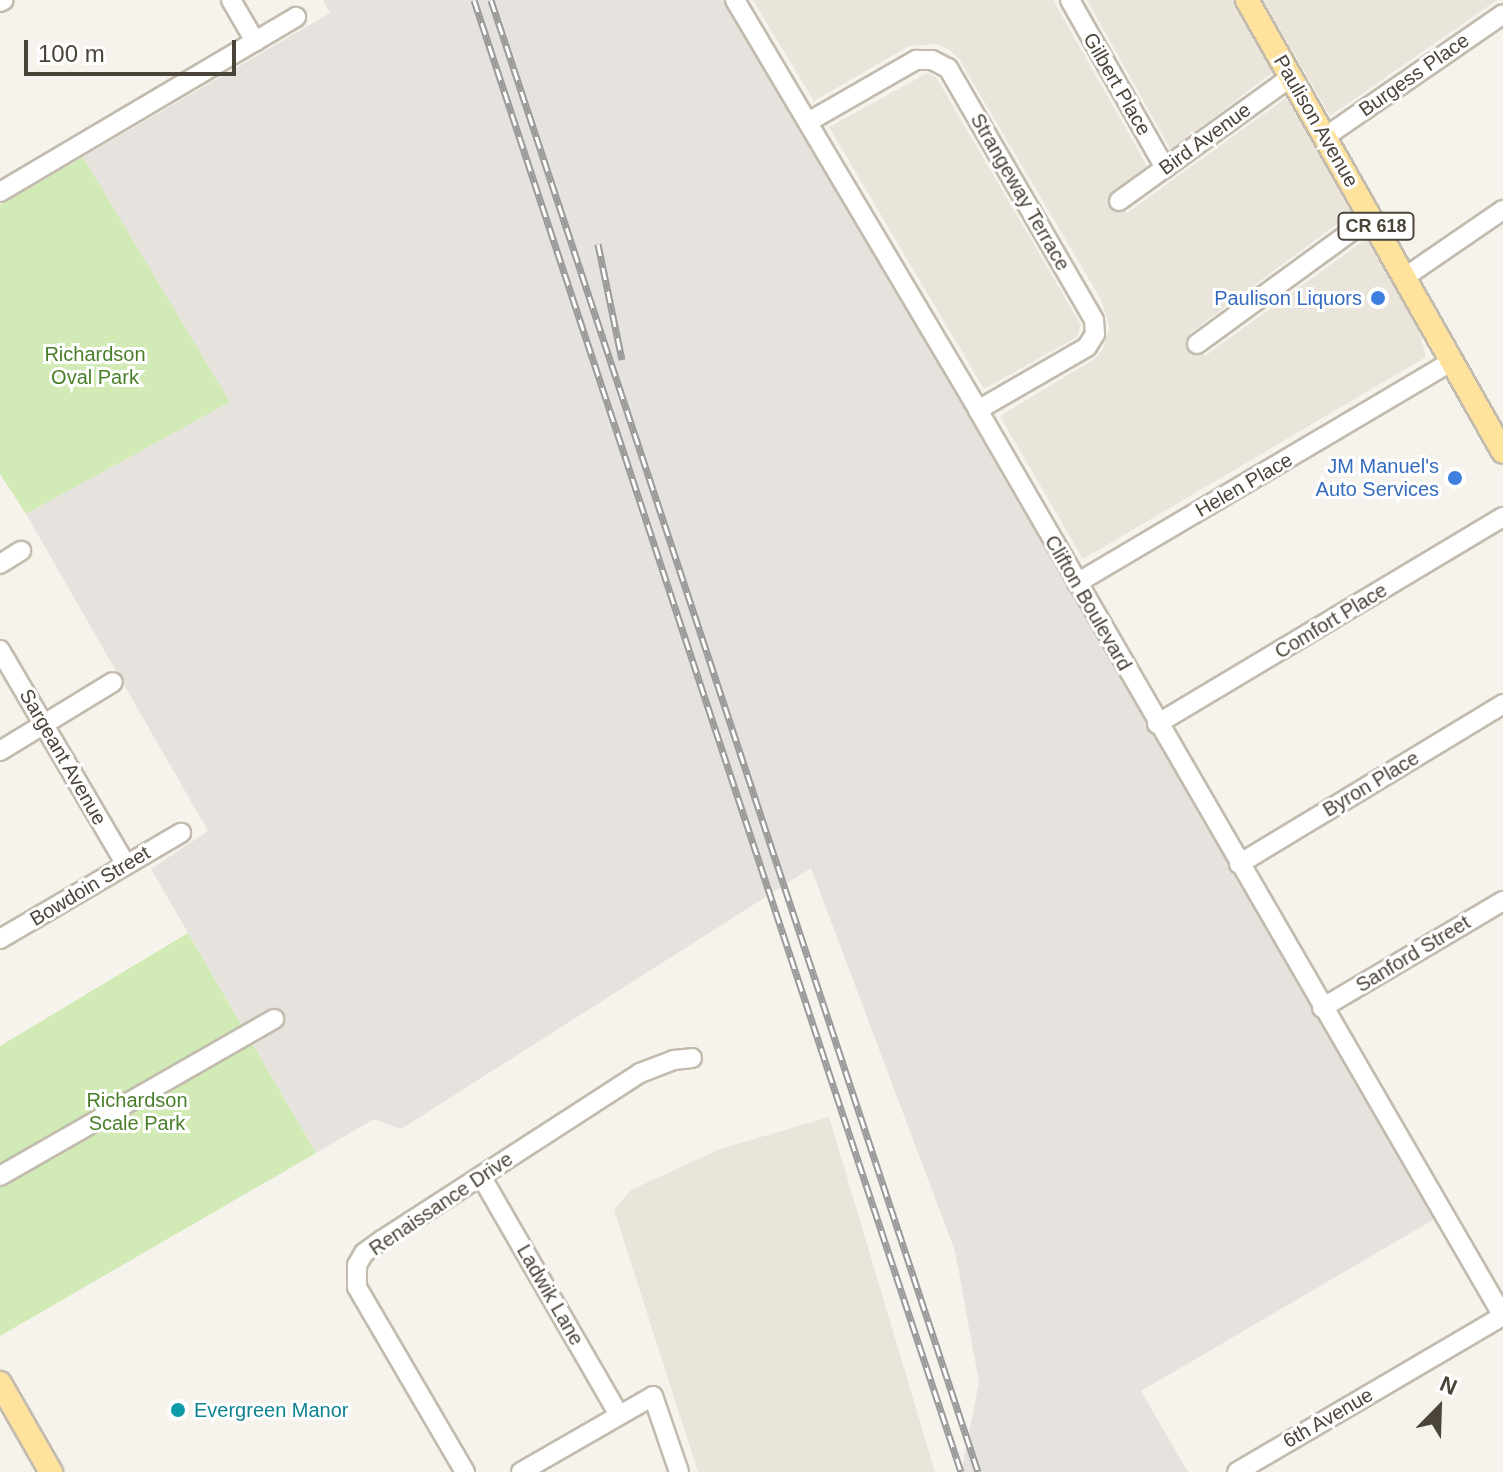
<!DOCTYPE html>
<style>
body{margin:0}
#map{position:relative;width:1503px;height:1472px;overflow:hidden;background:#f6f3ec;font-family:Helvetica,sans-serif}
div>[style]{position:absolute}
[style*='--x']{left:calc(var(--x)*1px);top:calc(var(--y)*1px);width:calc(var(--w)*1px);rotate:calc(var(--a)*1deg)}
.residential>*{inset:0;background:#eae5da}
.industrial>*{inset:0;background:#e6e2dd}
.green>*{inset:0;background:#d2eab5}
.roads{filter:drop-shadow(2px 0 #c2bbae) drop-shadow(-2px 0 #c2bbae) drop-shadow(0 2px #c2bbae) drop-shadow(0 -2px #c2bbae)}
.minor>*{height:18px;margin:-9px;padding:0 9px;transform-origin:9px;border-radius:9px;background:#fff}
.major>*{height:22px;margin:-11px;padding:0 11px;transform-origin:11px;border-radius:11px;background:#ffe39c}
.rail>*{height:7px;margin-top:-3.5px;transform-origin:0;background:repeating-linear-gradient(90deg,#fff 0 12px,#9a9a9a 0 24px);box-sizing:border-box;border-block:2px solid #9a9a9a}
.dots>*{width:22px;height:22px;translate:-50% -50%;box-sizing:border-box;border:4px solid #fff;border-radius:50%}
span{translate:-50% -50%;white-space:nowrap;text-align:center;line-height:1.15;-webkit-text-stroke:6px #fff;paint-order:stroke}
.shield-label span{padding:2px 6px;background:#fff;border:2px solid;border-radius:6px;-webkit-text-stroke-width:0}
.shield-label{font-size:18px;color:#4b4439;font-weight:700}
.street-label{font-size:20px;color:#4b4439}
.shop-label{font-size:20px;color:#366cbe}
.right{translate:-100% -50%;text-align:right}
.park-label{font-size:20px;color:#4a7f2a}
.culture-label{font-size:20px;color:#0d838f}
.left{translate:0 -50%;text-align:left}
.north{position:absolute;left:1399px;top:1368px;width:80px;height:80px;-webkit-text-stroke:6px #fff;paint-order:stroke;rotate:23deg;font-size:22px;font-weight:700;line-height:32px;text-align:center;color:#4b4439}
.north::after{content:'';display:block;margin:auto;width:28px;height:36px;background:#4b4439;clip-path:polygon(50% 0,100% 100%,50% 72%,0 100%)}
.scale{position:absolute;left:24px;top:40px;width:212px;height:36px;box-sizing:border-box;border:4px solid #4b4439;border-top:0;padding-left:10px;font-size:24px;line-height:28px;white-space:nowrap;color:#4b4439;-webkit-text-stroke:6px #fff;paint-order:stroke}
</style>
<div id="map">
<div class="residential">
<i style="clip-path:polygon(753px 0,1053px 0,1147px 166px,1113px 191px,1127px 213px,1286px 98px,1353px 212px,1190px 333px,1205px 356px,1366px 239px,1419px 330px,1426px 357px,1083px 559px,1000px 416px,1096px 358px,1103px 349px,1109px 327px,1102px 301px,959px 59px,948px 49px,936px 44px,909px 46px,814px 101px)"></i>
<i style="clip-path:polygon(1087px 0,1232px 0,1273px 72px,1171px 150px)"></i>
<i style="clip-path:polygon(1263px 0,1497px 0,1330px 116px)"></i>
<i style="clip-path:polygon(928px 73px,936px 77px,1081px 325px,1077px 337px,984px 389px,829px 127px)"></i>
<i style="clip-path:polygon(829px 1117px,935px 1472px,698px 1472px,614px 1210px,631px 1190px,720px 1149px)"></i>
</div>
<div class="industrial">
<i style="clip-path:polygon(323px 0,731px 0,1443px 1214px,1141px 1391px,1188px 1472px,961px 1472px,979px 1383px,955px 1251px,811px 868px,401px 1129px,374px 1119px,316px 1153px,151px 869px,208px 831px,26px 514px,230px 402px,83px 157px,330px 13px)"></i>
</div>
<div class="green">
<i style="clip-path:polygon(83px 157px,230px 402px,26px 514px,0 474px,0 205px)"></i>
<i style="clip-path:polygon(188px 933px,316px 1153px,0 1336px,0 1046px)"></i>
</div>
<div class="roads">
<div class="minor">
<i style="--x:231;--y:0;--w:48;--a:59.7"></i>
<i style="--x:735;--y:0;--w:477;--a:59.3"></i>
<i style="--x:978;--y:410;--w:1047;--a:59.91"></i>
<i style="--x:1070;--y:0;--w:193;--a:60.5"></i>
<i style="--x:0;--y:2;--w:4;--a:-27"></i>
<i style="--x:808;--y:122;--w:125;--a:-29.9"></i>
<i style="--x:916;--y:60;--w:16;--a:0"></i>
<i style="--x:932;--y:60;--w:18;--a:27"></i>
<i style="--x:948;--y:68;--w:291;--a:59.9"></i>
<i style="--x:1094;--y:320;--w:14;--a:86"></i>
<i style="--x:1095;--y:334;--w:15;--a:122"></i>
<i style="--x:1087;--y:347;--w:126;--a:150"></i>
<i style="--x:1325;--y:137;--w:216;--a:-34.6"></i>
<i style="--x:0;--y:192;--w:344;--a:-30.6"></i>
<i style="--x:1119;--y:201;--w:212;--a:-35.8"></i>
<i style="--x:1405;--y:277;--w:119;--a:-34.4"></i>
<i style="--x:1197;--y:344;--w:215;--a:-36.1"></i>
<i style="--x:0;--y:564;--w:25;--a:-32"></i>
<i style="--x:1077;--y:583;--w:436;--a:-30.6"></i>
<i style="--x:0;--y:650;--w:249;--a:59.6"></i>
<i style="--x:1157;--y:724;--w:403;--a:-30.9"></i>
<i style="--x:0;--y:751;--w:132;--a:-31.4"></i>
<i style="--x:1239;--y:864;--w:309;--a:-31.2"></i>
<i style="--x:0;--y:939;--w:210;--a:-30.4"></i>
<i style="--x:1322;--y:1008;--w:210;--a:-30.6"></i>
<i style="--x:0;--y:1176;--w:316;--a:-29.8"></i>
<i style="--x:481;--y:1176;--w:274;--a:60"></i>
<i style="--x:465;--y:1472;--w:214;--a:-120.3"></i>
<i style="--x:357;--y:1287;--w:22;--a:-90"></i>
<i style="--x:357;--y:1265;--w:14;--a:-60"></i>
<i style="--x:364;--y:1253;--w:22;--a:-36"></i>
<i style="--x:382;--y:1240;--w:307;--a:-32.9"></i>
<i style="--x:640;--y:1073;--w:36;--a:-21"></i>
<i style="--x:674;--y:1060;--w:18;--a:-6"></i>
<i style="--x:521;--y:1472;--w:152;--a:-29.9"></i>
<i style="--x:653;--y:1396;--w:80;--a:71.1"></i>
<i style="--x:1237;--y:1472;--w:308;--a:-30.4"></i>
</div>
<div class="major">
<i style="--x:1247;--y:0;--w:519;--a:60.47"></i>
<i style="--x:0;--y:1383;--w:103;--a:60.2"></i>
</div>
</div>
<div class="rail">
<i style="--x:474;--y:0;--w:1550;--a:71.69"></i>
<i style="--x:491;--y:0;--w:1550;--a:71.69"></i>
<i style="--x:598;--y:244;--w:118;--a:78.3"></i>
</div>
<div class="dots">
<i style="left:1378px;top:298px;background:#3f7fe0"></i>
<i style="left:1455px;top:478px;background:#3f7fe0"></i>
<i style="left:178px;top:1410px;background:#0f9aa8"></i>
</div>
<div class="shield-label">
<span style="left:1376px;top:226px">CR 618</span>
</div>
<div class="street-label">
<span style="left:1414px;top:75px;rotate:-35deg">Burgess Place</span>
<span style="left:1117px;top:84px;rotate:60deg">Gilbert Place</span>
<span style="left:1316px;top:121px;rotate:60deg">Paulison Avenue</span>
<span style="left:1205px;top:139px;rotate:-36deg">Bird Avenue</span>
<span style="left:1020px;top:192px;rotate:60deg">Strangeway Terrace</span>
<span style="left:1244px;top:485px;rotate:-30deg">Helen Place</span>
<span style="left:1088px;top:603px;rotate:60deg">Clifton Boulevard</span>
<span style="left:1331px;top:621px;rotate:-31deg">Comfort Place</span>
<span style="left:63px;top:757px;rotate:60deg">Sargeant Avenue</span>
<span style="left:1371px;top:784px;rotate:-31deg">Byron Place</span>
<span style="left:90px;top:886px;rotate:-31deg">Bowdoin Street</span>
<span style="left:1413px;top:954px;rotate:-31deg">Sanford Street</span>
<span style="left:441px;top:1204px;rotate:-34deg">Renaissance Drive</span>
<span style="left:550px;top:1295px;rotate:60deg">Ladwik Lane</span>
<span style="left:1328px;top:1418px;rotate:-30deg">6th Avenue</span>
</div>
<div class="shop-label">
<span class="right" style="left:1362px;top:298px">Paulison Liquors</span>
<span class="right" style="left:1439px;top:478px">JM Manuel's<br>Auto Services</span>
</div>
<div class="park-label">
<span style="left:95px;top:366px">Richardson<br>Oval Park</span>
<span style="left:137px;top:1112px">Richardson<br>Scale Park</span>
</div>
<div class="culture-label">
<span class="left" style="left:194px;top:1410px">Evergreen Manor</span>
</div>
<div class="north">N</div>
<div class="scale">100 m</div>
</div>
